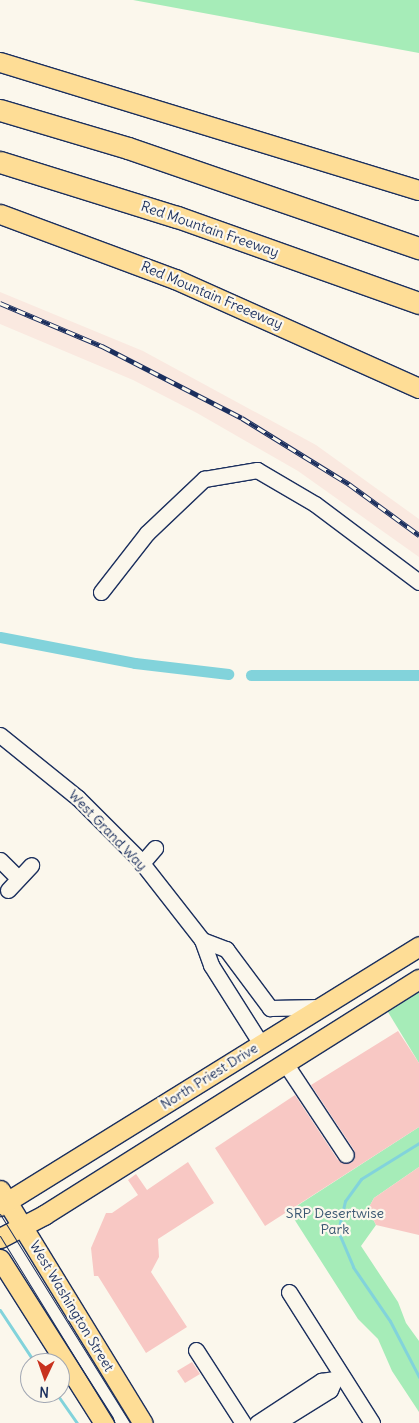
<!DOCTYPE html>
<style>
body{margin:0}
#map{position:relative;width:419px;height:1423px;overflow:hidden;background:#fbf7ec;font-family:Delius,sans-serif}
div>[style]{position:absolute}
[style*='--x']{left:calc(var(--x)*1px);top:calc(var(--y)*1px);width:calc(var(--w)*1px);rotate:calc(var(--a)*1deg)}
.built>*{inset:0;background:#fae9e0}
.green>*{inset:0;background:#a6ecb8}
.stream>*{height:3px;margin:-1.5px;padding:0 1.5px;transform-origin:1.5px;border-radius:1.5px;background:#82d3db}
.canal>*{height:11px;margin:-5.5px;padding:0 5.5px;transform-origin:5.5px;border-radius:5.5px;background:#82d3db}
.building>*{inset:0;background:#f8c8c4}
.roads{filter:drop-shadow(1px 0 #1b2f5e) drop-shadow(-1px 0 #1b2f5e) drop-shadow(0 1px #1b2f5e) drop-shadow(0 -1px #1b2f5e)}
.minor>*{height:15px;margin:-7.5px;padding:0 7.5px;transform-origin:7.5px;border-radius:7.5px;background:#fbf7ec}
.major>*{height:19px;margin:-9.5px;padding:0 9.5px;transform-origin:9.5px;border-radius:9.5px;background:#fedd96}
.highway>*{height:21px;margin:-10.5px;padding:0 10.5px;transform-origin:10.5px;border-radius:10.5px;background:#fedd96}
.tram>*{height:1px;margin:-0.5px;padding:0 0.5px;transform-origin:0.5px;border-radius:0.5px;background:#1b2f5e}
.rail>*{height:5px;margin-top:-2.5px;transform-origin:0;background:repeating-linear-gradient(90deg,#fbf7ec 0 9px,#1b2f5e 0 18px);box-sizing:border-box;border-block:1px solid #1b2f5e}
span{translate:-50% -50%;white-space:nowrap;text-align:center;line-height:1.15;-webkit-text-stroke:4.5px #fbf7ec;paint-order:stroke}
.street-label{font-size:14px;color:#1b2f5e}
.park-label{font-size:14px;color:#375570}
.north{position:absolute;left:20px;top:1353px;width:50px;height:50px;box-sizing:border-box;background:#fbf7ec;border:1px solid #a1a7b3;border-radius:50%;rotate:183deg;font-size:14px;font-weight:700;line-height:20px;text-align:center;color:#1b2f5e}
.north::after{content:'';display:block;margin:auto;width:18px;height:22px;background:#c8321e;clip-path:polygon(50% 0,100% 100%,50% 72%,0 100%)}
</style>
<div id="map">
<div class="built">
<i style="clip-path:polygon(0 292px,143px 351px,316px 445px,419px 519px,419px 557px,298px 471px,197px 413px,133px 380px,0 324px)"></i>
</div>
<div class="green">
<i style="clip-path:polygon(133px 0,419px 0,419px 53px)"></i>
<i style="clip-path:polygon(419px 992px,419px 1063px,388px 1012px)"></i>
<i style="clip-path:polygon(419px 1127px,419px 1167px,374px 1198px,368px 1209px,376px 1225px,361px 1246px,398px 1302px,406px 1323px,419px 1341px,419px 1412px,392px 1371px,378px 1339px,358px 1319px,289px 1211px)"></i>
</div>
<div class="stream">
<i style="--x:419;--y:1143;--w:68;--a:148.2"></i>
<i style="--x:361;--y:1179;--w:27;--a:126"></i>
<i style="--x:345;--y:1201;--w:31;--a:103"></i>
<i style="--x:338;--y:1231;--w:39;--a:67"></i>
<i style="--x:353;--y:1267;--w:65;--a:55.6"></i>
<i style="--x:390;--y:1321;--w:63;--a:62.6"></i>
<i style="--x:0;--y:1310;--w:64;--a:56.6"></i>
<i style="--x:56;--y:1393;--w:37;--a:55"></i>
</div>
<div class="canal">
<i style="--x:0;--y:637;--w:137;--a:10.9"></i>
<i style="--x:135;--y:663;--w:94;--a:6.7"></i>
<i style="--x:251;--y:675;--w:168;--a:0"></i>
</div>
<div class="building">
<i style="clip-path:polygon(398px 1031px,419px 1063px,419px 1127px,265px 1226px,215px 1148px,295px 1095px,338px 1160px,351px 1163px,355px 1159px,354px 1150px,311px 1085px)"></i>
<i style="clip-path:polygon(188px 1162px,214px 1203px,158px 1239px,159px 1257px,151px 1272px,187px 1327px,146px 1353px,98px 1276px,94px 1276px,91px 1248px,106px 1213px,112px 1213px,138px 1195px,128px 1180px,136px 1174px,147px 1190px)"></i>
<i style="clip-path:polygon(419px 1167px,419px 1235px,376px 1225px,368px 1209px,374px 1198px)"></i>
<i style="clip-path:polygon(192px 1362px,200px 1374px,185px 1383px,177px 1371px)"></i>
</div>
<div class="roads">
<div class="minor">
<i style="--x:101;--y:592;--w:75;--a:-52.1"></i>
<i style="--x:147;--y:533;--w:79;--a:-43.5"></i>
<i style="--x:204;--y:479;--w:54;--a:-9.6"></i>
<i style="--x:257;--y:470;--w:67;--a:30.4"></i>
<i style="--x:315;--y:504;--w:130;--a:36.9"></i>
<i style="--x:0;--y:735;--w:100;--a:38.9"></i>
<i style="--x:78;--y:798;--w:85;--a:45"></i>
<i style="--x:138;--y:858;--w:104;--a:52"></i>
<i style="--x:202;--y:940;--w:27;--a:70"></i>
<i style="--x:211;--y:965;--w:93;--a:57.7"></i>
<i style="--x:0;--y:860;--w:25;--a:45"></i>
<i style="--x:142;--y:863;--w:20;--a:-49"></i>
<i style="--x:8;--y:890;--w:34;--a:-47"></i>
<i style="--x:202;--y:940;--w:26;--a:21"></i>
<i style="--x:226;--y:949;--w:74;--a:53.3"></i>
<i style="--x:270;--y:1008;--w:49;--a:-1.2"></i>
<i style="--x:285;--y:1063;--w:110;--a:56.5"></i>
<i style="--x:289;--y:1292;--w:155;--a:57.6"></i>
<i style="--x:196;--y:1350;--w:87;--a:57.2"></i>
<i style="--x:257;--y:1423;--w:77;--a:-33.3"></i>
<i style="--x:321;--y:1381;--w:14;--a:-8"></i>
<i style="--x:277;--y:1423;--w:62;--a:-31.9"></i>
<i style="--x:330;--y:1390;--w:12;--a:-66"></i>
</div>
<div class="major">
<i style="--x:0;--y:62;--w:438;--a:17"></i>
<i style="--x:0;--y:214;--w:187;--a:20.4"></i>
<i style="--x:175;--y:279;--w:267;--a:24.1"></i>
<i style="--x:0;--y:1190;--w:273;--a:58.5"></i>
<i style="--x:0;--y:1206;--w:493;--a:-31.8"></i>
<i style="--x:0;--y:1238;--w:50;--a:-27.6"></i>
<i style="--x:44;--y:1215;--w:443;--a:-32.2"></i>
<i style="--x:0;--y:1259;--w:194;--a:57.6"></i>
</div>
<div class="highway">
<i style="--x:0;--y:110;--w:134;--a:16.5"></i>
<i style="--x:128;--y:148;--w:308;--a:19"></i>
<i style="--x:0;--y:162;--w:185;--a:17.3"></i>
<i style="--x:177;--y:217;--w:257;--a:19.6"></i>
</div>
</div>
<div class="tram">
<i style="--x:0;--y:1214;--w:246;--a:58.1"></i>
<i style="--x:0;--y:1236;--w:220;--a:58.4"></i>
</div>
<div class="rail">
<i style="--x:0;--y:303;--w:111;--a:22.9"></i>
<i style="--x:102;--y:346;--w:157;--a:27.2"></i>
<i style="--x:242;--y:418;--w:126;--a:31.7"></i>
<i style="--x:349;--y:484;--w:87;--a:36.1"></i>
</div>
<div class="street-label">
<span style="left:210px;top:229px;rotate:19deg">Red Mountain Freeway</span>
<span style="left:212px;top:295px;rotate:23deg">Red Mountain Freeeway</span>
<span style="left:108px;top:830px;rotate:46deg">West Grand Way</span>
<span style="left:209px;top:1076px;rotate:-32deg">North Priest Drive</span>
<span style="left:72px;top:1306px;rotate:59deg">West Washington Street</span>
</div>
<div class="park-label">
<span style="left:335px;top:1221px">SRP Desertwise<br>Park</span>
</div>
<div class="north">N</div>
</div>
